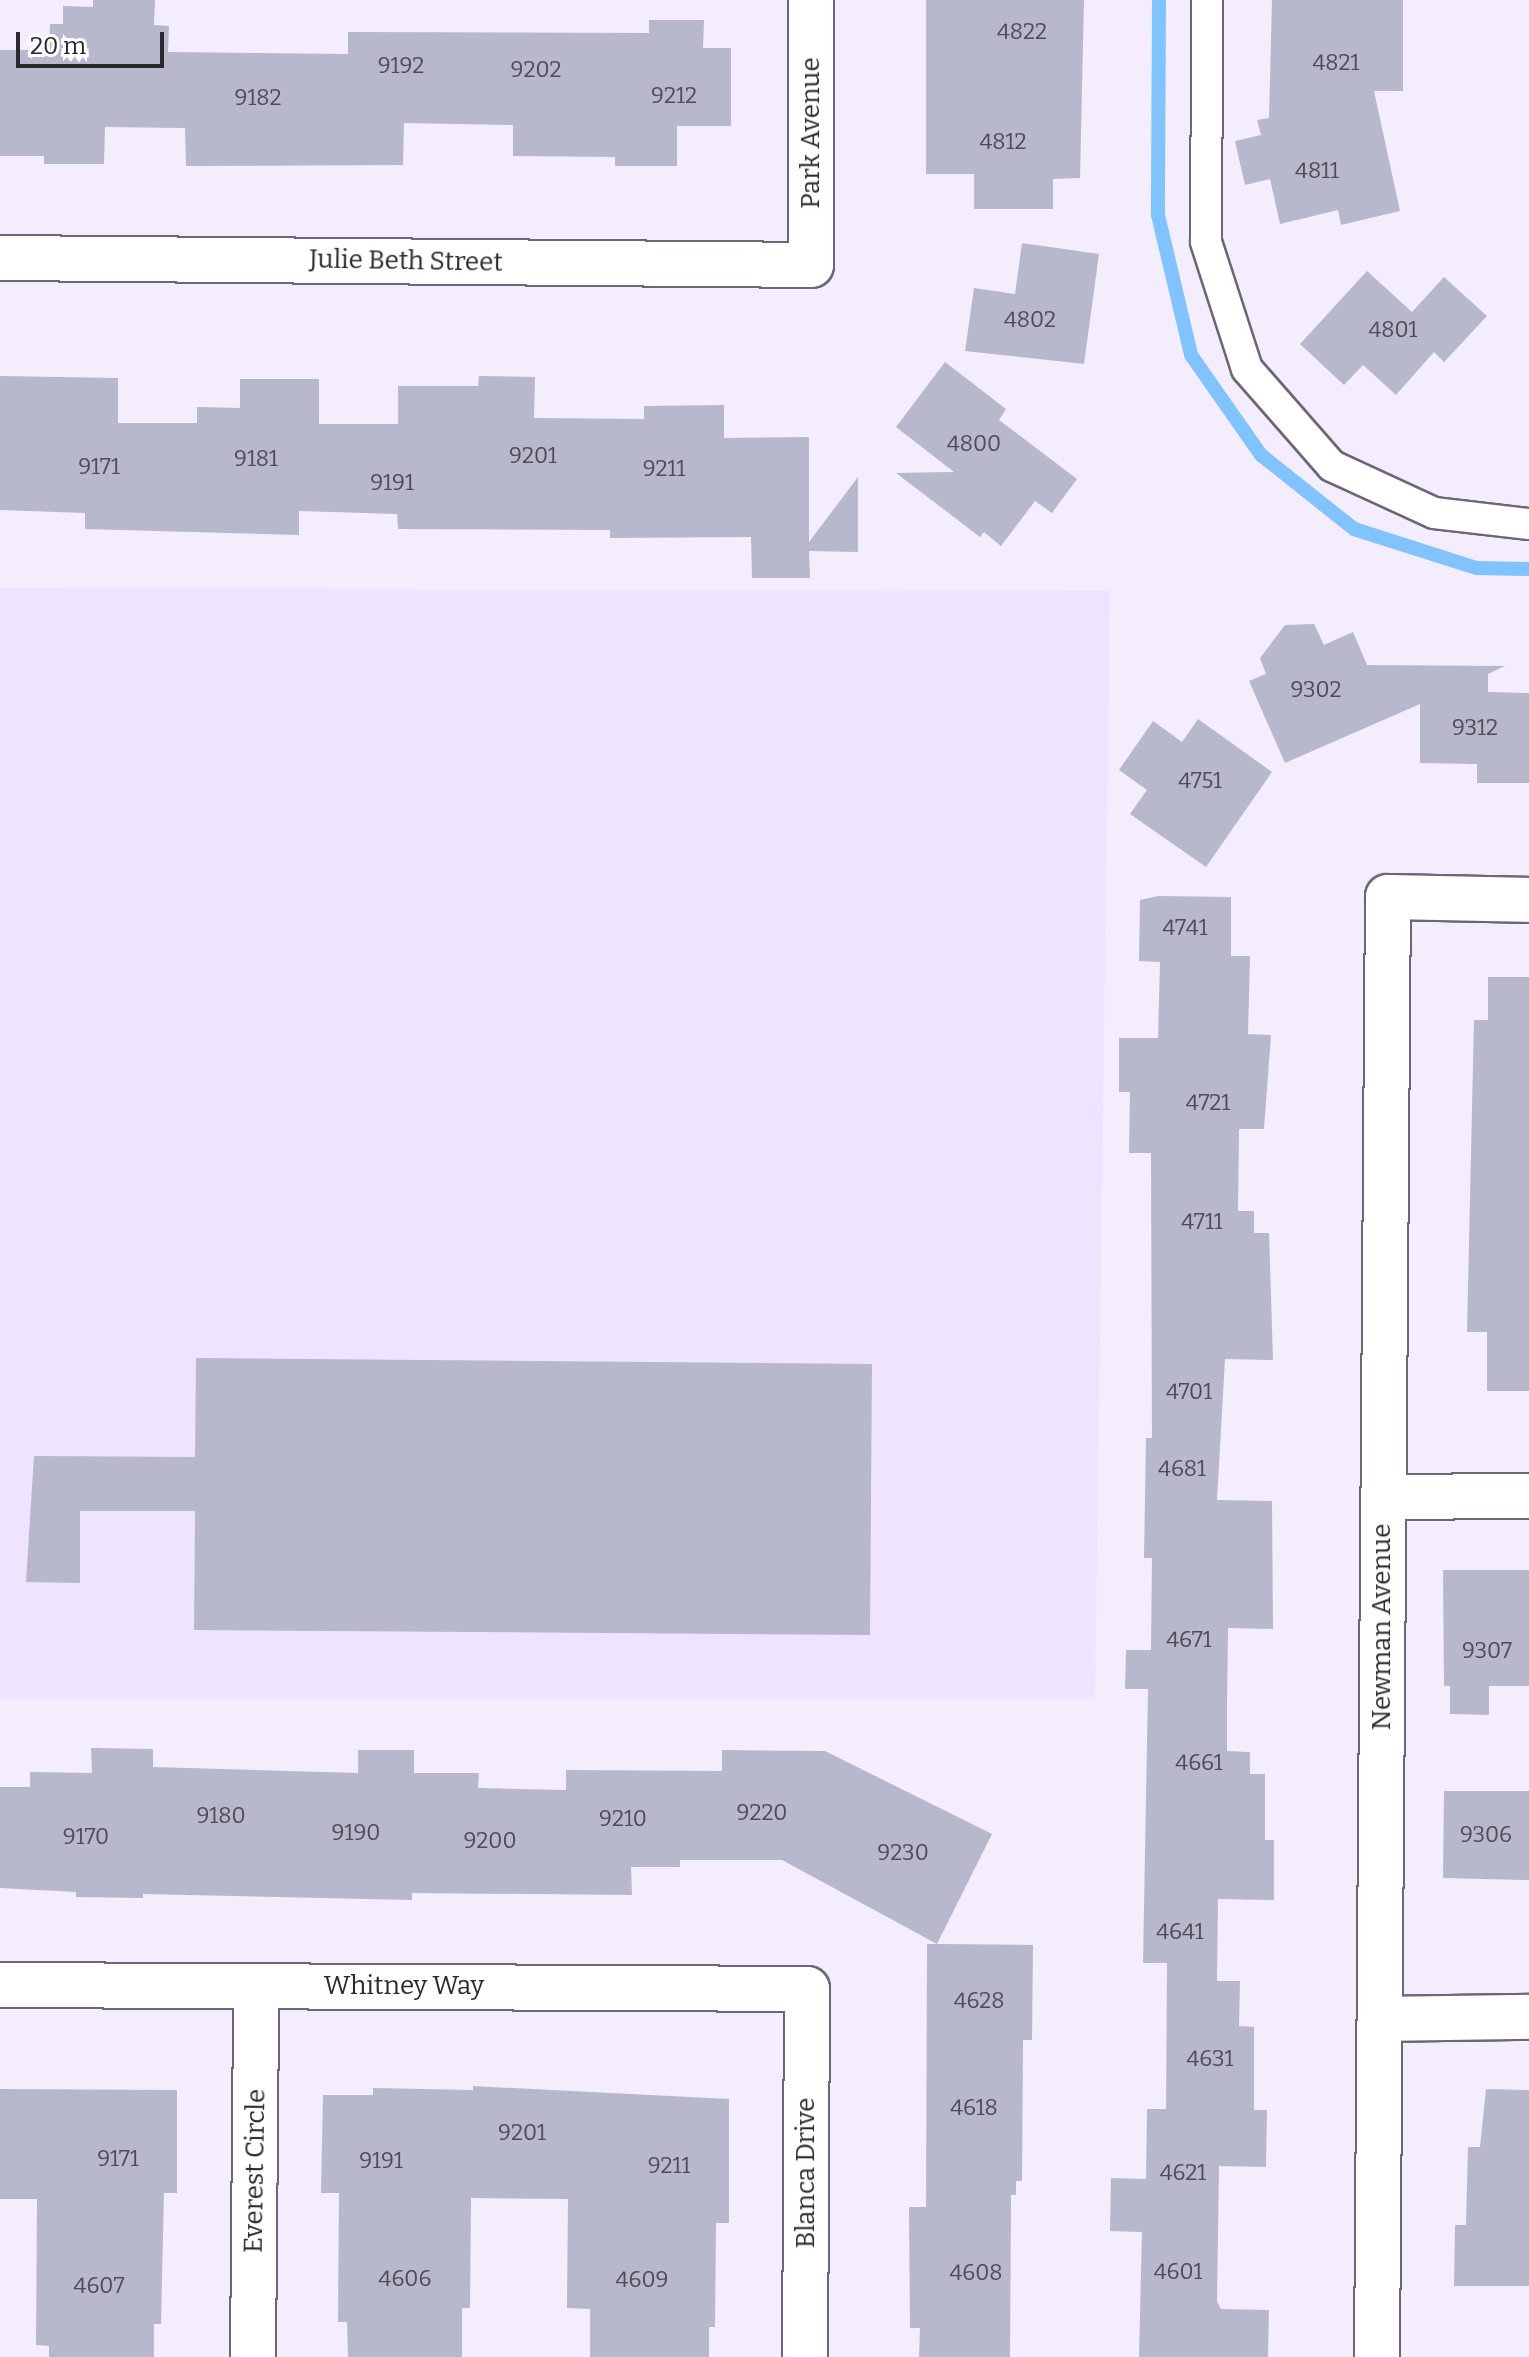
<!DOCTYPE html>
<style>
body{margin:0}
#map{position:relative;width:1529px;height:2357px;overflow:hidden;background:#f3edfd;font-family:Bitter,serif}
div>[style]{position:absolute}
[style*='--x']{left:calc(var(--x)*1px);top:calc(var(--y)*1px);width:calc(var(--w)*1px);rotate:calc(var(--a)*1deg)}
.built>*{inset:0;background:#efe4ff}
.stream>*{height:14px;margin:-7px;padding:0 7px;transform-origin:7px;border-radius:7px;background:#81c3fe}
.building>*{inset:0;background:#b7b8cc}
.roads{filter:drop-shadow(2px 0 #6d6677) drop-shadow(-2px 0 #6d6677) drop-shadow(0 2px #6d6677) drop-shadow(0 -2px #6d6677)}
.service>*{height:30px;margin:-15px;padding:0 15px;transform-origin:15px;border-radius:15px;background:#fff}
.minor>*{height:44px;margin:-22px;padding:0 22px;transform-origin:22px;border-radius:22px;background:#fff}
span{translate:-50% -50%;white-space:nowrap;text-align:center;line-height:1.15;-webkit-text-stroke:6px #fefefe;paint-order:stroke}
.number-label{font-size:22px;color:#4e4c56}
.number-label span{-webkit-text-stroke-width:0}
.street-label{font-size:26px;color:#2b282f}
.scale{position:absolute;left:16px;top:32px;width:148px;height:36px;box-sizing:border-box;border:4px solid #2b282f;border-top:0;padding-left:10px;font-size:24px;line-height:28px;white-space:nowrap;color:#2b282f;-webkit-text-stroke:6px #fefefe;paint-order:stroke}
</style>
<div id="map">
<div class="built">
<i style="clip-path:polygon(0 588px,1110px 591px,1095px 1699px,0 1699px)"></i>
</div>
<div class="stream">
<i style="--x:1159;--y:0;--w:215;--a:90.3"></i>
<i style="--x:1158;--y:215;--w:144;--a:76.7"></i>
<i style="--x:1191;--y:355;--w:122;--a:55"></i>
<i style="--x:1261;--y:455;--w:119;--a:38.5"></i>
<i style="--x:1354;--y:529;--w:128;--a:17.7"></i>
<i style="--x:1476;--y:568;--w:53;--a:1.1"></i>
</div>
<div class="building">
<i style="clip-path:polygon(93px 0,155px 0,154px 25px,169px 26px,168px 52px,348px 54px,348px 32px,649px 33px,649px 20px,704px 20px,703px 48px,731px 48px,731px 126px,677px 126px,677px 166px,615px 166px,615px 157px,513px 156px,513px 125px,404px 123px,403px 165px,186px 166px,185px 128px,105px 127px,104px 164px,44px 164px,44px 156px,0 156px,0 50px,49px 50px,50px 24px,63px 24px,63px 6px,93px 7px)"></i>
<i style="clip-path:polygon(926px 0,1084px 0,1080px 178px,1053px 179px,1053px 209px,974px 209px,974px 174px,926px 174px)"></i>
<i style="clip-path:polygon(1272px 0,1403px 0,1403px 91px,1374px 91px,1400px 211px,1341px 225px,1338px 210px,1280px 224px,1270px 179px,1245px 185px,1235px 141px,1261px 135px,1257px 120px,1269px 118px)"></i>
<i style="clip-path:polygon(1022px 243px,1099px 254px,1084px 364px,965px 351px,974px 288px,1015px 294px)"></i>
<i style="clip-path:polygon(1367px 271px,1412px 312px,1444px 277px,1487px 316px,1444px 362px,1434px 352px,1396px 395px,1363px 365px,1344px 385px,1300px 344px)"></i>
<i style="clip-path:polygon(945px 362px,1006px 409px,999px 420px,1077px 479px,1052px 513px,1035px 501px,1001px 546px,984px 532px,980px 537px,896px 473px,954px 472px,896px 427px)"></i>
<i style="clip-path:polygon(0 376px,118px 378px,118px 423px,197px 423px,197px 407px,240px 408px,240px 379px,319px 379px,319px 424px,398px 424px,398px 386px,478px 386px,479px 376px,535px 377px,534px 418px,644px 419px,644px 406px,724px 405px,724px 438px,809px 437px,809px 542px,858px 477px,858px 552px,809px 551px,810px 578px,752px 578px,751px 537px,610px 538px,610px 530px,398px 529px,397px 514px,299px 511px,299px 535px,85px 529px,85px 513px,0 510px)"></i>
<i style="clip-path:polygon(1314px 624px,1324px 645px,1353px 632px,1367px 665px,1505px 666px,1488px 674px,1488px 692px,1529px 693px,1529px 783px,1477px 783px,1477px 764px,1420px 763px,1420px 704px,1285px 763px,1249px 681px,1266px 674px,1260px 658px,1285px 625px)"></i>
<i style="clip-path:polygon(1198px 719px,1272px 772px,1206px 867px,1130px 814px,1147px 790px,1119px 770px,1153px 721px,1182px 742px)"></i>
<i style="clip-path:polygon(1158px 896px,1231px 897px,1231px 956px,1250px 956px,1248px 1034px,1271px 1035px,1264px 1129px,1239px 1129px,1238px 1211px,1254px 1211px,1254px 1233px,1269px 1233px,1273px 1360px,1225px 1359px,1217px 1500px,1272px 1501px,1273px 1629px,1228px 1628px,1227px 1705px,1227px 1751px,1250px 1752px,1250px 1774px,1265px 1774px,1265px 1840px,1274px 1840px,1274px 1900px,1218px 1899px,1217px 1981px,1240px 1981px,1239px 2026px,1254px 2027px,1254px 2110px,1267px 2110px,1266px 2167px,1219px 2166px,1217px 2301px,1221px 2309px,1269px 2310px,1268px 2357px,1139px 2357px,1142px 2232px,1110px 2231px,1111px 2178px,1146px 2179px,1147px 2109px,1166px 2109px,1167px 1963px,1143px 1963px,1148px 1689px,1125px 1689px,1126px 1650px,1151px 1650px,1152px 1558px,1144px 1558px,1146px 1438px,1152px 1438px,1151px 1153px,1129px 1153px,1130px 1092px,1119px 1092px,1119px 1038px,1158px 1038px,1160px 962px,1139px 961px,1140px 900px)"></i>
<i style="clip-path:polygon(1488px 977px,1529px 977px,1529px 1391px,1487px 1391px,1487px 1332px,1467px 1332px,1474px 1020px,1488px 1020px)"></i>
<i style="clip-path:polygon(196px 1358px,872px 1364px,870px 1635px,194px 1630px,195px 1511px,80px 1511px,80px 1583px,26px 1582px,34px 1456px,195px 1457px)"></i>
<i style="clip-path:polygon(1443px 1570px,1529px 1570px,1529px 1686px,1489px 1686px,1489px 1715px,1450px 1714px,1450px 1686px,1444px 1686px)"></i>
<i style="clip-path:polygon(91px 1748px,153px 1749px,153px 1767px,358px 1773px,358px 1750px,414px 1750px,414px 1773px,479px 1773px,478px 1788px,566px 1790px,566px 1770px,722px 1771px,722px 1750px,825px 1751px,992px 1834px,937px 1944px,1033px 1945px,1032px 2040px,1023px 2040px,1022px 2181px,1016px 2181px,1016px 2195px,1011px 2195px,1010px 2357px,919px 2357px,920px 2328px,910px 2328px,909px 2207px,926px 2207px,927px 1944px,937px 1944px,782px 1860px,680px 1860px,680px 1867px,631px 1867px,632px 1895px,412px 1893px,412px 1900px,143px 1894px,143px 1898px,76px 1897px,76px 1892px,0 1888px,0 1787px,30px 1787px,30px 1772px,92px 1773px)"></i>
<i style="clip-path:polygon(1444px 1791px,1529px 1791px,1529px 1880px,1443px 1878px)"></i>
<i style="clip-path:polygon(473px 2086px,729px 2099px,729px 2223px,716px 2223px,715px 2327px,709px 2327px,709px 2357px,590px 2357px,590px 2309px,567px 2308px,568px 2199px,471px 2198px,470px 2308px,462px 2308px,462px 2357px,348px 2357px,347px 2322px,338px 2322px,339px 2193px,321px 2193px,323px 2095px,373px 2095px,373px 2088px,473px 2090px)"></i>
<i style="clip-path:polygon(0 2089px,177px 2090px,177px 2193px,164px 2193px,161px 2324px,154px 2324px,154px 2357px,49px 2357px,49px 2346px,36px 2345px,37px 2199px,0 2199px)"></i>
<i style="clip-path:polygon(1486px 2089px,1529px 2090px,1529px 2286px,1454px 2286px,1455px 2225px,1466px 2225px,1468px 2147px,1480px 2147px)"></i>
</div>
<div class="roads">
<div class="service">
<i style="--x:1207;--y:0;--w:242;--a:90.2"></i>
<i style="--x:1206;--y:242;--w:133;--a:72.1"></i>
<i style="--x:1247;--y:369;--w:129;--a:48.8"></i>
<i style="--x:1332;--y:466;--w:112;--a:24.7"></i>
<i style="--x:1434;--y:513;--w:96;--a:6.6"></i>
</div>
<div class="minor">
<i style="--x:0;--y:258;--w:811;--a:0.49"></i>
<i style="--x:811;--y:265;--w:265;--a:-90"></i>
<i style="--x:1383;--y:1497;--w:146;--a:-0.4"></i>
<i style="--x:0;--y:1985;--w:807;--a:0.28"></i>
<i style="--x:807;--y:1989;--w:368;--a:90.3"></i>
<i style="--x:1381;--y:2019;--w:148;--a:-0.8"></i>
<i style="--x:253;--y:2357;--w:371;--a:-89.5"></i>
<i style="--x:1377;--y:2357;--w:1460;--a:-89.57"></i>
<i style="--x:1388;--y:897;--w:141;--a:1.2"></i>
</div>
</div>
<div class="number-label">
<span style="left:1022px;top:32px">4822</span>
<span style="left:1336px;top:63px">4821</span>
<span style="left:401px;top:66px">9192</span>
<span style="left:536px;top:70px">9202</span>
<span style="left:674px;top:96px">9212</span>
<span style="left:258px;top:98px">9182</span>
<span style="left:1003px;top:142px">4812</span>
<span style="left:1317px;top:171px">4811</span>
<span style="left:1030px;top:320px">4802</span>
<span style="left:1393px;top:330px">4801</span>
<span style="left:974px;top:444px">4800</span>
<span style="left:533px;top:456px">9201</span>
<span style="left:256px;top:459px">9181</span>
<span style="left:99px;top:467px">9171</span>
<span style="left:664px;top:469px">9211</span>
<span style="left:392px;top:483px">9191</span>
<span style="left:1316px;top:690px">9302</span>
<span style="left:1475px;top:728px">9312</span>
<span style="left:1200px;top:781px">4751</span>
<span style="left:1185px;top:928px">4741</span>
<span style="left:1208px;top:1103px">4721</span>
<span style="left:1202px;top:1222px">4711</span>
<span style="left:1189px;top:1392px">4701</span>
<span style="left:1182px;top:1469px">4681</span>
<span style="left:1189px;top:1640px">4671</span>
<span style="left:1487px;top:1651px">9307</span>
<span style="left:1199px;top:1763px">4661</span>
<span style="left:762px;top:1813px">9220</span>
<span style="left:221px;top:1816px">9180</span>
<span style="left:623px;top:1819px">9210</span>
<span style="left:356px;top:1833px">9190</span>
<span style="left:1486px;top:1835px">9306</span>
<span style="left:86px;top:1837px">9170</span>
<span style="left:490px;top:1841px">9200</span>
<span style="left:903px;top:1853px">9230</span>
<span style="left:1180px;top:1932px">4641</span>
<span style="left:979px;top:2001px">4628</span>
<span style="left:1210px;top:2059px">4631</span>
<span style="left:974px;top:2108px">4618</span>
<span style="left:522px;top:2133px">9201</span>
<span style="left:118px;top:2159px">9171</span>
<span style="left:381px;top:2161px">9191</span>
<span style="left:669px;top:2166px">9211</span>
<span style="left:1183px;top:2173px">4621</span>
<span style="left:1178px;top:2272px">4601</span>
<span style="left:976px;top:2273px">4608</span>
<span style="left:405px;top:2279px">4606</span>
<span style="left:642px;top:2280px">4609</span>
<span style="left:99px;top:2286px">4607</span>
</div>
<div class="street-label">
<span style="left:811px;top:133px;rotate:-90deg">Park Avenue</span>
<span style="left:406px;top:261px;rotate:1deg">Julie Beth Street</span>
<span style="left:1382px;top:1627px;rotate:-90deg">Newman Avenue</span>
<span style="left:404px;top:1986px">Whitney Way</span>
<span style="left:255px;top:2171px;rotate:-89deg">Everest Circle</span>
<span style="left:806px;top:2173px;rotate:-90deg">Blanca Drive</span>
</div>
<div class="scale">20 m</div>
</div>
